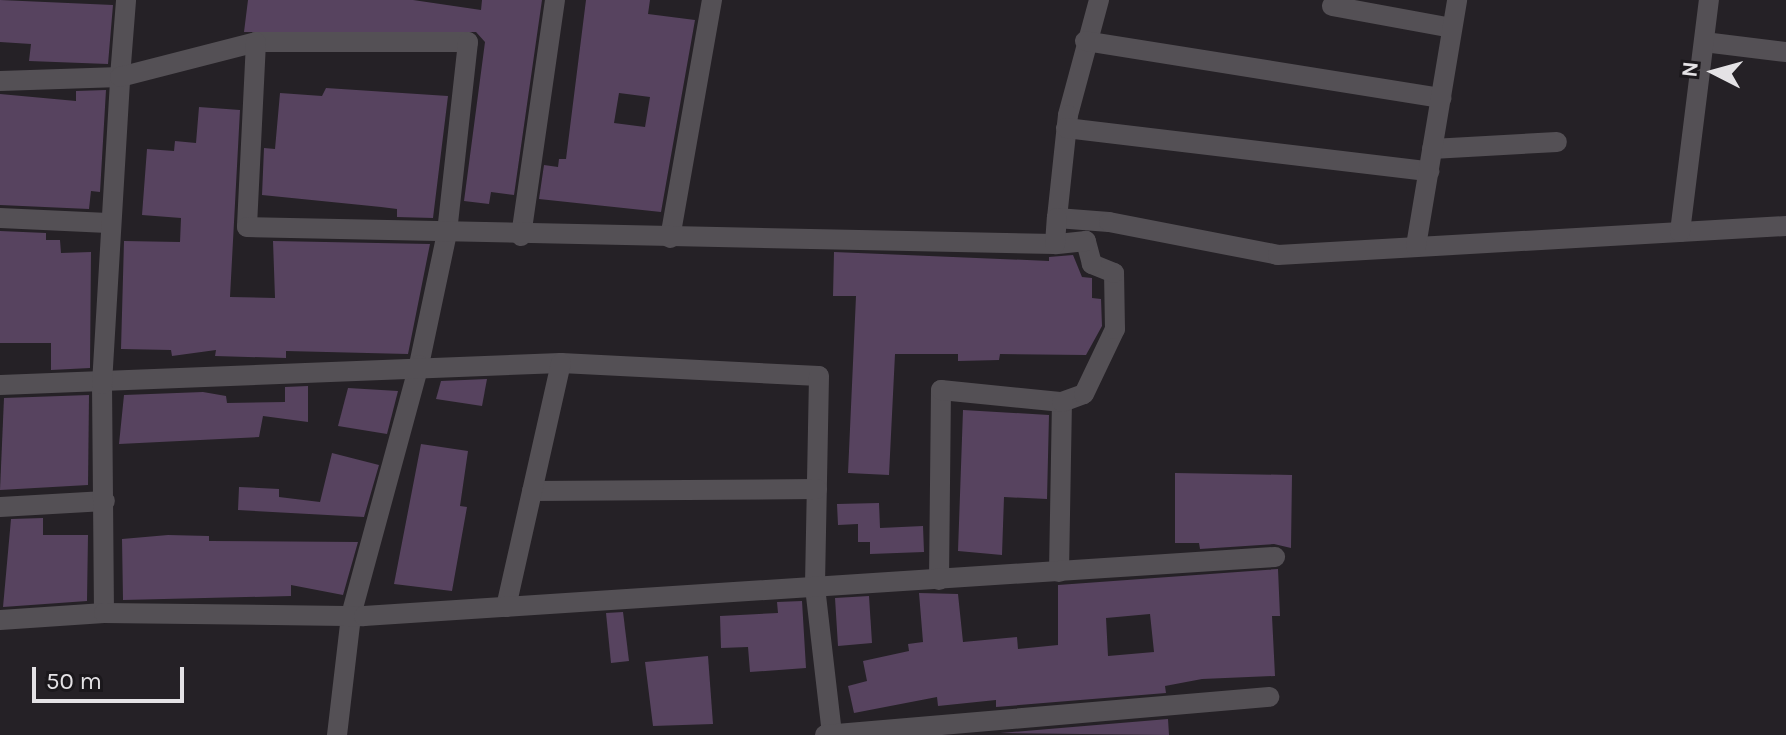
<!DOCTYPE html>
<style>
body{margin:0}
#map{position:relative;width:1786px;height:735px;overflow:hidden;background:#252126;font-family:Karla,sans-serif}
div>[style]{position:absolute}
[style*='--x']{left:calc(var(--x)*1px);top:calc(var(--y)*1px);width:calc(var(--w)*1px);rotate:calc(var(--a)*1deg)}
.building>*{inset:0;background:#57435f}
.minor>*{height:20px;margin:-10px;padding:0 10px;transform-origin:10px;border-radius:10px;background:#545055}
span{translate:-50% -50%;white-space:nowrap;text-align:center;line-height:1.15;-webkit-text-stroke:8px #1b181c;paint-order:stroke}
.north{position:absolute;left:1674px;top:32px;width:80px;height:80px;-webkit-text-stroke:6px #1b181c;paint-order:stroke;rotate:276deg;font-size:22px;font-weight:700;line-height:32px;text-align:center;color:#e4e2e5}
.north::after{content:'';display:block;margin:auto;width:28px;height:36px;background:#e4e2e5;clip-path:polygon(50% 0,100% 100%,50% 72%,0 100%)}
.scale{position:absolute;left:32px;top:667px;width:152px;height:36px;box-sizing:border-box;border:4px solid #e4e2e5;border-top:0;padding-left:10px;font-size:24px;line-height:28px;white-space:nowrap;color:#e4e2e5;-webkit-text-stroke:6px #1b181c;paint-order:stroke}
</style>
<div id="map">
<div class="building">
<i style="clip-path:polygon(0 0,113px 5px,108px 64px,29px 61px,31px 44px,0 42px)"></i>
<i style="clip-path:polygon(248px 0,413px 0,481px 10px,482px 0,542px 0,514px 195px,491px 192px,489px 204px,464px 201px,485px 42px,476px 32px,244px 32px)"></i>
<i style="clip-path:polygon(evenodd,586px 0,650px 0,648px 14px,695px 20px,661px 212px,539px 199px,544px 165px,558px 167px,559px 159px,566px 159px,586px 0,619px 93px,650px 97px,645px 127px,614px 123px,619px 93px)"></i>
<i style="clip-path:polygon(326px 88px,448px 96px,433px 218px,397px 217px,397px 209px,381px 207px,262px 195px,264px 148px,275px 149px,280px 93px,322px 96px)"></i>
<i style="clip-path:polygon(106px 90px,100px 192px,91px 191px,89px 209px,0 205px,0 94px,76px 101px,76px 91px)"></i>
<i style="clip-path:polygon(199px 107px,240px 110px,230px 297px,275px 298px,273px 241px,430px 244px,408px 354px,286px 351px,286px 358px,215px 356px,216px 350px,172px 356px,171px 350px,121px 349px,124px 241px,180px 242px,181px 218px,142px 215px,147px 149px,174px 151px,175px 141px,196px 143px)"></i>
<i style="clip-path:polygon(0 231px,46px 233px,46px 240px,60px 240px,61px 253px,91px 252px,90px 368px,51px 370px,51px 343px,0 343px)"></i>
<i style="clip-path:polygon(834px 252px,1049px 261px,1049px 257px,1073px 255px,1082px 277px,1092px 278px,1092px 298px,1101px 299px,1102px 326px,1086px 355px,1000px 354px,999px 360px,958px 361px,958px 354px,895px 354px,889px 475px,848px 473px,856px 296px,833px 296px)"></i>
<i style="clip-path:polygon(487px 379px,482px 406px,436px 399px,441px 381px)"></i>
<i style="clip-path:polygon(308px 386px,308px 422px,263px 416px,259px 437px,119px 444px,124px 395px,203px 392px,226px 396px,227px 403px,285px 402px,285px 387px)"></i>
<i style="clip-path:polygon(348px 388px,398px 391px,387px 434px,338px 426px)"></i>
<i style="clip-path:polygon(89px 395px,88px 485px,0 490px,4px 398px)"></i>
<i style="clip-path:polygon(963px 410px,1049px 415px,1047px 499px,1004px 497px,1002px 555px,958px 551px)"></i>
<i style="clip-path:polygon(421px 444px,468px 451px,460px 506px,467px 507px,452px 591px,394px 584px)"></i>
<i style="clip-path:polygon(332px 453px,379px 465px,364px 517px,238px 510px,239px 487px,279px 489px,279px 497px,320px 502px)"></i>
<i style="clip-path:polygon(1175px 473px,1292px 475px,1291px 548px,1274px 544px,1200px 549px,1199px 543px,1175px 543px)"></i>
<i style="clip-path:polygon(879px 503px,880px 528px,923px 526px,924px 552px,870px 554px,870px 542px,858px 542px,858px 524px,838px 525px,837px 504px)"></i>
<i style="clip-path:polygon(43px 518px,43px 535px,88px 535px,87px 601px,3px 607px,11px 519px)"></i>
<i style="clip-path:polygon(168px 535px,209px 536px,209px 541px,358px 542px,343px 595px,291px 585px,291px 596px,123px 600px,122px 539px)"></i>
<i style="clip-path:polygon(evenodd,1278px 569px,1280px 616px,1272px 616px,1275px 676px,1202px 679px,1165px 686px,1166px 693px,996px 707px,996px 700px,938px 706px,937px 697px,854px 713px,848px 686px,867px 681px,863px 661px,909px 651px,908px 644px,923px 642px,919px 593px,958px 594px,963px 642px,1017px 637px,1018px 649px,1058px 645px,1058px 585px,1278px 569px,1150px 614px,1154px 652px,1108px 656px,1106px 618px,1150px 614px)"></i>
<i style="clip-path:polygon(869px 596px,872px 643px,838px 646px,835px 598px)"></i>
<i style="clip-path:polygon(802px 601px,806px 668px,750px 672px,748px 647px,721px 648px,720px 616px,778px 613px,777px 602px)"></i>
<i style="clip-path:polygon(623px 612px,629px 661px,611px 663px,606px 613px)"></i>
<i style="clip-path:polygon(708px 656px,713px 724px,653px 726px,645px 662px)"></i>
<i style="clip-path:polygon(1168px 719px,1169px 735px,1000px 733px)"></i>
</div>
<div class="minor">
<i style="--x:1099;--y:0;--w:119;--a:105.1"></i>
<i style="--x:1068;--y:115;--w:104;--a:96.1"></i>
<i style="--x:1057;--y:218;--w:52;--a:4.4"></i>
<i style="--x:1109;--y:222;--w:172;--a:11"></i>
<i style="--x:1278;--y:255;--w:509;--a:-3.27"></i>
<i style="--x:1332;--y:6;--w:122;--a:10.4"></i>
<i style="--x:1085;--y:41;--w:361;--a:9.1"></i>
<i style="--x:256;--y:42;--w:212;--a:0"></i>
<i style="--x:468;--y:42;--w:192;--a:96.3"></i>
<i style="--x:447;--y:233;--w:135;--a:102"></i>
<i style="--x:419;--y:365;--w:260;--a:105.2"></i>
<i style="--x:351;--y:616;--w:120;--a:96.7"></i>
<i style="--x:1704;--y:42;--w:83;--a:7"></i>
<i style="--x:0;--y:81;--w:120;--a:-1.9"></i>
<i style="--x:120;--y:77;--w:77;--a:-85.5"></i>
<i style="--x:1066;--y:128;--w:366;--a:6.8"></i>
<i style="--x:1432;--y:149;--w:125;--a:-3.2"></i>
<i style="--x:0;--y:218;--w:108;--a:2.7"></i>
<i style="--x:1680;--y:232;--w:234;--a:-82.9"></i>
<i style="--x:521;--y:236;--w:238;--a:-81.8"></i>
<i style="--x:670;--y:238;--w:242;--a:-80"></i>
<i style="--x:1416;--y:246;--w:249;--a:-80.5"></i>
<i style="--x:0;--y:385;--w:561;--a:-2.25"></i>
<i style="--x:561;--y:363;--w:258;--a:2.9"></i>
<i style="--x:819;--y:376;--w:211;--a:91.1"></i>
<i style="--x:815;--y:587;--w:149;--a:83.4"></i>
<i style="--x:532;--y:491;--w:285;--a:-0.4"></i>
<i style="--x:0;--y:507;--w:105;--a:-3.3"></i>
<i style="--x:1059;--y:572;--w:170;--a:-89"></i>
<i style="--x:939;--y:580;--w:190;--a:-89.4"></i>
<i style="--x:941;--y:390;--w:122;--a:5.7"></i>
<i style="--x:1062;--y:402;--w:23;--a:-20"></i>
<i style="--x:1084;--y:394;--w:72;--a:-64.5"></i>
<i style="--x:1115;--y:329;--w:56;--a:-91"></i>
<i style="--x:1114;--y:273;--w:24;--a:-158"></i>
<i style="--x:1092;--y:264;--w:24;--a:-105"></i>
<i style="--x:1086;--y:241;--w:31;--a:174"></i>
<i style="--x:506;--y:607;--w:250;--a:-77.3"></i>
<i style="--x:104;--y:613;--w:229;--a:-90.5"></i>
<i style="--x:102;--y:384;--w:308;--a:-86.6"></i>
<i style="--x:120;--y:77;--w:140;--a:-14.4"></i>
<i style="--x:256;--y:42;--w:185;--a:92.8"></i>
<i style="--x:247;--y:227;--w:808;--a:1.21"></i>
<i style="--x:1055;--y:244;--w:26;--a:-86"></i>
<i style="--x:0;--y:620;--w:104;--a:-3.9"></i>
<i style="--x:104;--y:613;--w:260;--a:0.7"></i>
<i style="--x:364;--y:616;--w:913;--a:-3.71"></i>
<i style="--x:825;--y:735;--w:446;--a:-4.9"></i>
</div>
<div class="north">N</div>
<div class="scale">50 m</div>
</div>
